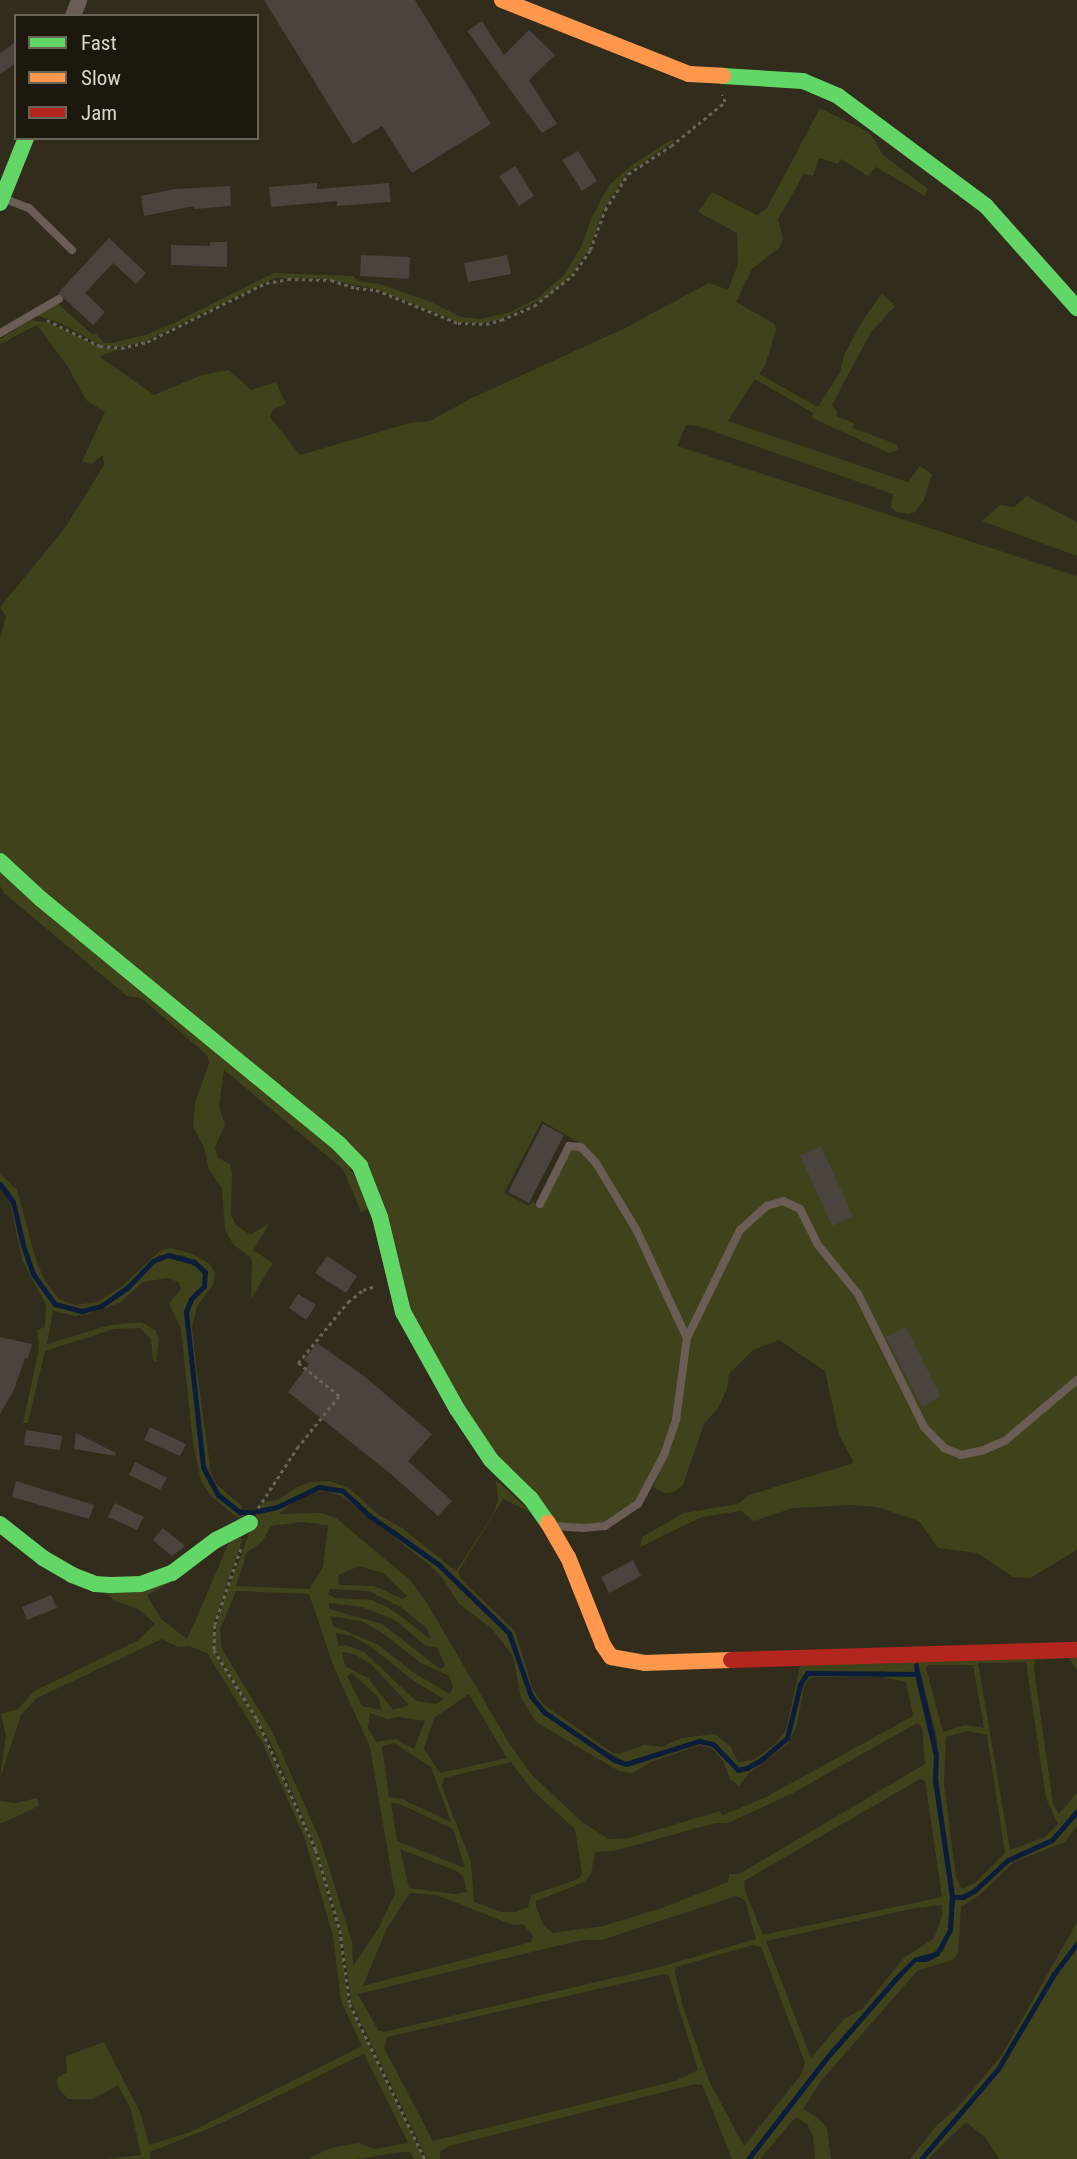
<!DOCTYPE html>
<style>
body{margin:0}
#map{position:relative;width:1077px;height:2159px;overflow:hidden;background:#312c1c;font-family:"Roboto Condensed",sans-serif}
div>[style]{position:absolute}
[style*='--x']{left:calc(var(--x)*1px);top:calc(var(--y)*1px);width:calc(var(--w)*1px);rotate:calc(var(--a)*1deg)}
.green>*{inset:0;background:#40421b}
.water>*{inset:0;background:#0b1d3b}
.stream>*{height:5px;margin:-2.5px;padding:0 2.5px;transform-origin:2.5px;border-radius:2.5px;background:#0b1d3b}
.building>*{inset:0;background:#4a433e}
.path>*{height:2.5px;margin-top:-1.25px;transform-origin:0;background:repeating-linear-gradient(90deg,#6b6259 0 3.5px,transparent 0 7px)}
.lane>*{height:8px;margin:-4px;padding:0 4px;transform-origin:4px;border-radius:4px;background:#6a5d55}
.street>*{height:16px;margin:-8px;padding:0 8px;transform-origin:8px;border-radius:8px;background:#6a5d55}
.fast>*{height:16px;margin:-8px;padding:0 8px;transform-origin:8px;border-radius:8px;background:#63d668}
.slow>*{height:16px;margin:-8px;padding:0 8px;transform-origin:8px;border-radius:8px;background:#ff974d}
.jam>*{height:16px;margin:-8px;padding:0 8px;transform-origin:8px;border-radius:8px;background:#b3261e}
span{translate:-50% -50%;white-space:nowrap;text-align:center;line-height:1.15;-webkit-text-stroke:6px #1c180d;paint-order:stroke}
.legend{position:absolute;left:14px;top:14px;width:245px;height:126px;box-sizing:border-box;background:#1c180d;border:2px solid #686457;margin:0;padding:9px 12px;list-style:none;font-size:21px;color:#dbd6c6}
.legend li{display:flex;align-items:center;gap:14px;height:35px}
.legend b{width:35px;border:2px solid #686457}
</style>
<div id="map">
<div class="green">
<i style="clip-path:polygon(820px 108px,870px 133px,883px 155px,928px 189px,925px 196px,876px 167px,868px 176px,841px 159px,838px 164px,819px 158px,813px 176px,804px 174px,778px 219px,783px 239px,780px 247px,752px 269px,736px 302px,775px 324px,776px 330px,765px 366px,759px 374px,818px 407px,840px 372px,844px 355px,863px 320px,882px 293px,895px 306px,871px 332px,832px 405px,837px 411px,836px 416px,854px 423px,853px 428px,896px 444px,899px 450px,889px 453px,812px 418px,813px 413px,755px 379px,728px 421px,908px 482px,920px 466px,932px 474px,924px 500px,915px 512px,908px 514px,896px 512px,891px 507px,893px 494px,698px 426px,686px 425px,677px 446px,1077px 576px,1077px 1377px,1004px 1438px,983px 1448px,961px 1453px,945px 1445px,925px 1425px,860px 1293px,820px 1243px,801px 1208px,783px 1198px,766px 1204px,738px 1229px,686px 1334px,639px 1231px,598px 1163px,581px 1144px,542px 1121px,504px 1193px,529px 1206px,532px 1202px,541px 1206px,570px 1148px,580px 1149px,594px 1164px,634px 1233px,684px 1337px,674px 1419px,662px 1454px,637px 1503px,604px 1523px,583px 1526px,553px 1523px,543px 1504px,497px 1458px,473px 1426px,407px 1315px,373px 1178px,359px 1156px,329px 1127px,50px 898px,0 852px,0 639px,6px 616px,0 607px,65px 528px,104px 465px,103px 455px,91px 464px,82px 461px,105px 412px,86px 400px,68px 367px,37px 325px,0 344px,0 339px,31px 320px,50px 323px,100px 347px,121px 349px,99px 356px,154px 395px,202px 375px,229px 370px,251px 390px,276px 382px,286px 404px,273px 409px,270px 417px,300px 455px,410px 423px,430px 421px,470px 399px,623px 329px,709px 283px,728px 290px,738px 264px,737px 233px,698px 212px,712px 192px,757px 215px,767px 208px)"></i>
<i style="clip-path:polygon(671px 140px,675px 141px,627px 173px,604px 209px,589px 249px,571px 275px,548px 296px,501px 319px,486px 323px,458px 322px,376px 289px,320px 278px,276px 278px,266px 282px,146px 341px,121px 347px,101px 345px,62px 324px,36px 315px,57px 303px,93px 335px,95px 333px,104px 343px,112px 343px,145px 335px,176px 322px,274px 273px,354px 276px,357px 281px,380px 284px,431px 302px,461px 317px,481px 319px,510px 312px,538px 298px,565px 274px,582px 245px,592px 217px,609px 185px,632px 165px)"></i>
<i style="clip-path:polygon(1027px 496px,1077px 522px,1077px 556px,982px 521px,1000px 505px,1014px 507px)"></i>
<i style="clip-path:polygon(0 869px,344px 1157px,372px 1208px,361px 1212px,343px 1169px,224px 1070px,219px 1107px,225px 1125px,215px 1147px,218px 1158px,230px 1164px,232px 1172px,231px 1215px,236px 1225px,250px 1235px,270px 1223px,253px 1250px,273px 1263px,251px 1299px,252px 1262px,250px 1257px,233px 1244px,225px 1230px,222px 1188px,209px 1170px,204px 1147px,193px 1126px,195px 1103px,209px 1063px,207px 1055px,141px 998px,127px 996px,4px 893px,0 886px)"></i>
<i style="clip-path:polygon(0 1174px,17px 1190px,36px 1260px,45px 1281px,59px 1299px,75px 1305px,97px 1302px,121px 1287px,160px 1251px,170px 1248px,193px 1254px,210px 1264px,215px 1273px,213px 1285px,197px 1306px,192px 1328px,197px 1372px,211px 1473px,216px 1484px,242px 1506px,240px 1511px,212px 1486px,201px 1449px,187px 1312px,192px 1300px,205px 1286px,206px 1271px,195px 1261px,182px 1255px,159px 1255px,126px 1287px,101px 1305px,82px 1310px,55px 1303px,42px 1286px,28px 1259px,14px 1202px,10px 1192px,0 1182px)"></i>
<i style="clip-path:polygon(0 1185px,12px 1202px,26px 1260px,40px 1288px,54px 1305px,82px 1312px,102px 1307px,116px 1299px,160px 1258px,181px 1257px,204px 1273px,203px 1285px,190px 1298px,184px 1311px,202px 1467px,217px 1496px,240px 1513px,252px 1513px,238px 1518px,211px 1496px,201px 1481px,193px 1443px,181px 1329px,169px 1303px,181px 1289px,178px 1282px,168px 1278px,143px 1282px,121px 1302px,88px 1314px,75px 1316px,53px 1311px,47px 1344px,110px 1325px,141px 1322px,155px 1330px,159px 1339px,156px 1362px,153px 1360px,151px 1339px,140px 1328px,114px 1329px,45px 1351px,28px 1423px,23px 1423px,39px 1349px,37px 1330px,45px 1327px,46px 1305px,22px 1260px,10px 1203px)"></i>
<i style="clip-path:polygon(783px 1203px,798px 1211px,856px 1295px,921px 1428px,961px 1458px,1007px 1443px,1077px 1383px,1077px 1550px,1030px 1578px,1013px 1577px,977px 1553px,938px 1548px,919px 1521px,877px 1507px,849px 1505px,793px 1508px,754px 1521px,741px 1511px,702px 1517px,640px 1547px,642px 1537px,684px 1513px,738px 1504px,749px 1495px,854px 1463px,839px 1435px,825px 1371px,779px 1340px,753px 1350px,729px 1374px,727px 1389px,718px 1408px,704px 1424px,683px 1485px,674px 1492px,665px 1493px,653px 1487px,667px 1456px,689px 1339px,742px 1231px,768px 1208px)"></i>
<i style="clip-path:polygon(evenodd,496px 1480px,532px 1513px,503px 1499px,458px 1572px,461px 1579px,515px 1631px,533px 1690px,543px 1704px,613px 1753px,619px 1754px,644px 1745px,662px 1747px,681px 1738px,715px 1734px,731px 1747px,738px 1762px,753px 1760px,775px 1744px,786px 1730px,800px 1666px,1077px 1654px,1077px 1670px,1068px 1658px,1035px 1660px,1034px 1669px,1053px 1804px,1059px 1814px,1077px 1793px,1077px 1809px,1052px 1839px,1007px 1859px,974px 1890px,955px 1897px,938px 1780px,937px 1738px,918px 1663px,914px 1664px,915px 1673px,906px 1675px,883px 1671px,807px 1672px,798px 1684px,786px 1738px,761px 1760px,746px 1767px,738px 1768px,714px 1743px,699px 1740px,626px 1762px,574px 1733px,545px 1711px,532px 1695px,510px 1633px,439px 1563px,371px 1515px,343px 1490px,319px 1485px,276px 1506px,258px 1511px,263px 1502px,277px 1500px,297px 1487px,310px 1482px,330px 1481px,349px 1488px,379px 1515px,402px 1528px,456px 1571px,492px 1516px,498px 1500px,496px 1480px,1026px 1662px,1046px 1798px,1058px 1824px,1045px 1837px,1010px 1850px,978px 1663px,1026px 1662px,496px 1480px,928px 1665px,973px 1665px,984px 1728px,965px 1725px,943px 1732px,926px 1668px,928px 1665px,496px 1480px,967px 1731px,987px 1735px,1005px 1853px,976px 1882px,962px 1889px,956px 1877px,944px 1784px,946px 1737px,967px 1731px)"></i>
<i style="clip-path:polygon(evenodd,319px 1488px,342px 1492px,370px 1517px,438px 1565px,507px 1634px,530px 1697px,543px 1713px,573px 1735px,626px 1765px,699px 1742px,713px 1745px,737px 1771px,747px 1770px,762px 1762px,788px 1739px,801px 1685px,808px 1674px,915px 1675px,934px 1756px,933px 1780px,950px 1897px,948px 1930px,940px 1948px,926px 1957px,921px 1956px,825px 2057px,746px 2159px,732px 2159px,706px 2094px,702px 2085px,695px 2084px,449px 2146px,440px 2151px,440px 2159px,427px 2159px,352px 2004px,341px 1930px,317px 1850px,271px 1743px,215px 1649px,214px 1639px,220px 1611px,257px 1513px,277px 1508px,319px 1488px,326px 1491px,342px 1496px,427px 1563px,442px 1577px,459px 1604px,491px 1628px,513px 1656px,521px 1698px,536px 1722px,619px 1771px,633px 1773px,651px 1762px,700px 1745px,713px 1749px,723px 1761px,730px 1779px,739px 1786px,748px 1774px,788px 1744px,797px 1724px,804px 1687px,809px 1679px,814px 1677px,883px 1677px,906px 1682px,913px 1716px,766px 1797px,736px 1810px,722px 1815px,720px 1811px,629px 1838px,608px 1839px,581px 1821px,532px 1775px,509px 1743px,427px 1603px,411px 1581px,336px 1518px,322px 1513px,279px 1514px,298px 1499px,311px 1492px,326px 1491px,319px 1488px,302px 1522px,328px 1525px,323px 1567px,309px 1589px,236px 1586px,247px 1552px,262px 1542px,271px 1526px,302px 1522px,319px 1488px,359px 1566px,383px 1573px,407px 1596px,402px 1599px,375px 1586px,339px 1585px,338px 1575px,359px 1566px,319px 1488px,330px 1589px,369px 1591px,401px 1607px,428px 1630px,430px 1639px,391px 1609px,372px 1600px,335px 1598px,328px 1594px,330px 1589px,319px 1488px,236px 1591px,309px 1594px,333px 1665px,370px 1747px,395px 1894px,379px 1927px,353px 1966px,352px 1942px,321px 1842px,272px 1731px,222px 1649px,220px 1629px,236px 1591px,319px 1488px,329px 1603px,362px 1607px,395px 1620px,426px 1646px,437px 1647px,445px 1666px,440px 1669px,382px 1624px,329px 1609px,329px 1603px,319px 1488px,330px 1616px,361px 1621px,381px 1632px,421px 1663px,449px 1676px,453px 1686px,450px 1694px,414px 1673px,377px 1644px,333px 1626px,330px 1616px,319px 1488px,336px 1633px,352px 1636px,370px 1646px,414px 1681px,444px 1699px,437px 1704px,416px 1701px,364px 1652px,346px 1645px,338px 1646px,336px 1633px,319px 1488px,342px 1652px,354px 1654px,371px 1664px,409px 1705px,393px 1710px,368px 1678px,345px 1666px,342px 1652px,319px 1488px,352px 1673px,378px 1697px,382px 1710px,362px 1706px,347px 1676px,352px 1673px,319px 1488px,469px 1694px,507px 1758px,440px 1773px,424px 1749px,434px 1718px,469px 1694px,319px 1488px,370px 1713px,388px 1719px,398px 1717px,425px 1721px,414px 1749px,396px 1739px,376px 1742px,368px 1728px,370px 1713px,319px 1488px,917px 1723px,922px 1727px,925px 1764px,739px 1874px,729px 1874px,728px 1882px,662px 1908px,603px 1926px,553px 1933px,544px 1926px,536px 1907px,536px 1901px,584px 1882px,591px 1874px,595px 1852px,613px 1851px,716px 1823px,728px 1823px,793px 1793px,917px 1723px,319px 1488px,394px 1743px,431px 1767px,451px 1822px,402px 1799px,389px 1797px,382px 1746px,394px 1743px,319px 1488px,511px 1762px,532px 1790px,575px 1829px,582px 1874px,578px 1879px,531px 1895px,528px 1907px,516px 1912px,502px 1912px,474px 1902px,471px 1862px,442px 1787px,444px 1778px,511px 1762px,319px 1488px,920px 1779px,925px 1781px,942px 1897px,763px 1935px,745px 1891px,744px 1881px,920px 1779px,319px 1488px,391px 1803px,400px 1804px,453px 1829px,465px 1868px,397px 1841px,391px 1803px,319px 1488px,400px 1849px,456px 1871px,463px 1876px,467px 1892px,455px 1894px,409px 1888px,400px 1849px,319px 1488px,410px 1893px,436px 1895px,513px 1925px,523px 1924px,533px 1936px,531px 1942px,363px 1986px,386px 1930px,410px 1893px,319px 1488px,736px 1896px,745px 1900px,756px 1939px,660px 1967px,384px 2032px,378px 2030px,358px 1994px,582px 1940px,602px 1940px,736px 1896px,319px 1488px,942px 1905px,942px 1916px,934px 1938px,904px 1958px,862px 2009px,844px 2019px,811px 2058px,766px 1941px,915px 1908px,942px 1905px,319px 1488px,753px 1945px,761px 1947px,805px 2063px,800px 2076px,744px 2146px,709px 2081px,683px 2007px,675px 1972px,676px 1967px,753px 1945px,319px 1488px,664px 1974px,669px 1976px,698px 2070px,675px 2081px,433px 2141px,384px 2048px,387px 2037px,664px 1974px)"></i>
<i style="clip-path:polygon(evenodd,231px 1535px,242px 1538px,242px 1541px,214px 1624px,213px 1650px,256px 1720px,315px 1851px,338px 1931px,349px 2005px,424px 2159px,414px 2159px,410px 2152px,401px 2152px,357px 2159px,308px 2159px,330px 2148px,359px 2143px,374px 2149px,408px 2143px,364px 2054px,215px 2126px,150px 2152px,150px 2159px,108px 2159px,141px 2155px,131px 2110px,118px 2085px,93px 2099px,68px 2099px,58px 2088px,57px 2078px,67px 2072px,66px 2056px,104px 2042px,141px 2114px,149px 2145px,190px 2132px,362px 2046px,341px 2001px,333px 1936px,304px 1836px,263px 1744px,207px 1653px,189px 1646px,178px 1647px,162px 1639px,37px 1698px,21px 1715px,0 1778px,6px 1736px,1px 1714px,18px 1709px,34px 1691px,137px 1641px,155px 1624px,138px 1609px,115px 1601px,103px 1591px,142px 1587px,163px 1581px,231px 1535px,230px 1540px,197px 1617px,187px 1639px,161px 1619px,147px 1595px,181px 1577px,214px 1549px,230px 1540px)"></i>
<i style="clip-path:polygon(37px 1798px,39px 1806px,0 1824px,0 1801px,16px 1803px)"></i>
<i style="clip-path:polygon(1077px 1812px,1077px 1826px,1065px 1842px,1014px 1862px,981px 1894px,961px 1907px,958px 1953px,953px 1960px,918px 1970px,821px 2081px,803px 2109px,817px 2117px,827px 2128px,831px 2159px,815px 2159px,813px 2136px,807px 2124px,796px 2117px,760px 2159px,752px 2159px,829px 2060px,898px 1981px,916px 1962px,944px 1951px,956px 1899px,975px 1892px,1009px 1861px,1053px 1841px)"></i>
<i style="clip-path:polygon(1077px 1922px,1077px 1942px,1053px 1974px,997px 2068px,919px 2159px,910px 2159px,937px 2125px,958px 2107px,1001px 2056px)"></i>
<i style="clip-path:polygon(1077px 1946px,1077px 2159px,999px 2159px,986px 2138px,966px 2122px,928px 2159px,922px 2159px,999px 2070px,1055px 1975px)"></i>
</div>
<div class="water">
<i style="clip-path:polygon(918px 1663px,939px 1755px,938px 1780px,955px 1897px,953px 1931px,939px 1956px,927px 1962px,916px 1962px,898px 1981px,829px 2060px,752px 2159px,746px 2159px,825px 2057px,894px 1978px,914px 1958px,936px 1952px,948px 1930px,950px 1897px,933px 1780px,934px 1756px,915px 1674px,914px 1664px)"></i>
</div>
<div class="stream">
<i style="--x:0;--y:1184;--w:22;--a:54"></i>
<i style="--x:13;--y:1202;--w:44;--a:76.9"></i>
<i style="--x:23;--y:1245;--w:31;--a:71"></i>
<i style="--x:33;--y:1274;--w:37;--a:54"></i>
<i style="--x:55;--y:1304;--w:28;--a:15"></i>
<i style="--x:82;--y:1311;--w:20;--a:-15"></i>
<i style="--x:101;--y:1306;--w:32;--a:-35"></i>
<i style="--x:127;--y:1288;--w:37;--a:-46"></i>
<i style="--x:153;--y:1261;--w:16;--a:-22"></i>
<i style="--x:168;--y:1255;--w:27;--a:15"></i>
<i style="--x:194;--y:1262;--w:15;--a:42"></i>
<i style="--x:205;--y:1272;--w:14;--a:94"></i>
<i style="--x:204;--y:1286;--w:18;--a:135"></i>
<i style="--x:191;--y:1299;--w:14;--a:111"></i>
<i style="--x:186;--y:1312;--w:156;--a:83.7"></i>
<i style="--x:203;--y:1467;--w:32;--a:62"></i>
<i style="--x:218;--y:1495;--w:28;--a:38"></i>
<i style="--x:240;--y:1512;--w:13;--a:0"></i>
<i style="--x:258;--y:1511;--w:19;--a:-12"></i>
<i style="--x:277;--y:1507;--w:47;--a:-25.5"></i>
<i style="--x:319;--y:1487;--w:24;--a:9"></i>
<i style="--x:343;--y:1491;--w:37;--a:43"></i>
<i style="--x:370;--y:1516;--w:83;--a:35.2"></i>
<i style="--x:438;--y:1564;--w:99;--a:44.2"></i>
<i style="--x:509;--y:1633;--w:67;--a:70.8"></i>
<i style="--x:531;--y:1696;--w:21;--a:51"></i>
<i style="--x:544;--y:1712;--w:85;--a:34.4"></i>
<i style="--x:614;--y:1760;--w:13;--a:18"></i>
<i style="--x:626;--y:1764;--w:77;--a:-17.5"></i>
<i style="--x:699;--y:1741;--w:14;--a:12"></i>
<i style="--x:713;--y:1744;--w:36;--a:46"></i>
<i style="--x:738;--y:1770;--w:9;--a:-13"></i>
<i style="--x:747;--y:1768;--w:16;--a:-30"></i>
<i style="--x:761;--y:1760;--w:34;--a:-40"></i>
<i style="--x:787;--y:1738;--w:55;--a:-76.2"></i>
<i style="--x:800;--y:1685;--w:14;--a:-60"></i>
<i style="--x:807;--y:1673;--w:110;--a:0.5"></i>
<i style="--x:953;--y:1897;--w:10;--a:0"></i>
<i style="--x:963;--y:1897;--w:13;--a:-29"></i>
<i style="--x:974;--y:1891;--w:46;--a:-42.4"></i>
<i style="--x:1008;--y:1860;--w:48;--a:-24.4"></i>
<i style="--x:1052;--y:1840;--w:38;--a:-49"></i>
<i style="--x:921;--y:2159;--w:118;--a:-49.5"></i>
<i style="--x:998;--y:2069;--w:110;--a:-59.5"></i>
<i style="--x:1054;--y:1974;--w:38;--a:-53"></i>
</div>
<div class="building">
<i style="clip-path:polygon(264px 0,415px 0,491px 124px,412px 173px,382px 126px,353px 144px)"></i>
<i style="clip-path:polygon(482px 21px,504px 55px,529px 30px,555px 55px,529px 80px,557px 124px,542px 133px,467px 31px)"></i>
<i style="clip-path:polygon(16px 42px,16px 63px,0 74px,0 53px)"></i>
<i style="clip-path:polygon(578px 151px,597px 181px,582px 191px,562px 160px)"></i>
<i style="clip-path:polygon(515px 166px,534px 196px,519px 206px,499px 176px)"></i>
<i style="clip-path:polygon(317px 183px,317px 189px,389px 183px,391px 202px,337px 206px,337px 201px,271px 207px,269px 187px)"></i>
<i style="clip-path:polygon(230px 186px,231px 206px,194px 209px,194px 206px,144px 216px,141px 196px,175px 189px)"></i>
<i style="clip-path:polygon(109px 238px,146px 273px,136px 284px,113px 263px,85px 293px,105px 312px,93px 325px,58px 293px)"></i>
<i style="clip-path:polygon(210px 242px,227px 242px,227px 267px,171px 265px,171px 245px,210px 246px)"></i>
<i style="clip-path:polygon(361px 255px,410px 257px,409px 279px,360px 276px)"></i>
<i style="clip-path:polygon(507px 255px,511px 274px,468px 282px,464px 263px)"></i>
<i style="clip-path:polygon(543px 1124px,564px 1135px,529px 1203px,508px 1192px)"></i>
<i style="clip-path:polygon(821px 1146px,853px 1216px,832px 1226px,800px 1155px)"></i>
<i style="clip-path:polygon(327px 1256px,357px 1276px,346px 1293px,315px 1273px)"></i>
<i style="clip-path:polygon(298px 1294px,316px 1305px,306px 1320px,289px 1308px)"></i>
<i style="clip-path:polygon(906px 1327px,941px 1397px,922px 1407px,886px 1337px)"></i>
<i style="clip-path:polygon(0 1337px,32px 1344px,28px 1358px,25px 1358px,14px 1390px,0 1414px)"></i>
<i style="clip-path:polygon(317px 1343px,364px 1376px,432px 1434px,408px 1461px,452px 1501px,438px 1516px,392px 1475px,288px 1392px,309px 1364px,304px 1360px)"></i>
<i style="clip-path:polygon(150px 1427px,186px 1444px,180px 1456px,144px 1440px)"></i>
<i style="clip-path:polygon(26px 1430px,62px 1436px,60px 1450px,24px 1445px)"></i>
<i style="clip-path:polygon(76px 1433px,116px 1453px,115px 1456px,74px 1449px)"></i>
<i style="clip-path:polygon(135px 1462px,167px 1478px,160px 1490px,129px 1475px)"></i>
<i style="clip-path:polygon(16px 1481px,94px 1505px,89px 1519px,12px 1497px)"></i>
<i style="clip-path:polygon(115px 1503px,144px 1517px,137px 1530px,108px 1517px)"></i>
<i style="clip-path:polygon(163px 1528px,185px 1546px,172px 1556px,153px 1540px)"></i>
<i style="clip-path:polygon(633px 1560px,641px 1576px,609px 1593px,601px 1577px)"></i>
<i style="clip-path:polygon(51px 1595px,57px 1608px,27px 1620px,22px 1607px)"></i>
</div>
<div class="path">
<i style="--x:47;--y:320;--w:59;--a:26.1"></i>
<i style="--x:100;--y:346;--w:21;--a:5"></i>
<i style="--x:121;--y:348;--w:27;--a:-13"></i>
<i style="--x:147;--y:342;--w:133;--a:-26.4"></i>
<i style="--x:266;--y:283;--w:22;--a:-10"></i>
<i style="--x:288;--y:279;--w:43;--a:1.3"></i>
<i style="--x:331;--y:280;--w:26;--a:18"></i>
<i style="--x:356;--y:288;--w:20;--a:6"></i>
<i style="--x:376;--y:290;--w:88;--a:21.9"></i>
<i style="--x:458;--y:323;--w:28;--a:2"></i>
<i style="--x:486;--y:324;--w:16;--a:-15"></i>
<i style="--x:501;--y:320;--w:36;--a:-23"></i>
<i style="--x:534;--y:306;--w:48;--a:-38.3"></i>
<i style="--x:572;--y:276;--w:32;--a:-55"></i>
<i style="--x:590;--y:250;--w:43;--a:-69.4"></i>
<i style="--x:605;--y:210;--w:43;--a:-57.4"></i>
<i style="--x:628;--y:174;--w:51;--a:-33.1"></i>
<i style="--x:671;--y:146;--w:70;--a:-39.2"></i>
<i style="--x:725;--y:102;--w:8;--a:-113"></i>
<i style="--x:258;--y:1508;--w:72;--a:-57"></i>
<i style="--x:297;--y:1448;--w:67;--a:-51.1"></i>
<i style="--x:339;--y:1396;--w:53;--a:-141.2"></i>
<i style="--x:298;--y:1363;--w:79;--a:-50.7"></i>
<i style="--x:348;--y:1302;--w:19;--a:-39"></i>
<i style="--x:363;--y:1290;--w:13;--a:-18"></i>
<i style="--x:241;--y:1549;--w:80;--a:108.9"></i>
<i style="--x:215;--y:1625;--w:25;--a:92"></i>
<i style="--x:214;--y:1650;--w:81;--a:58.1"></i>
<i style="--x:257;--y:1719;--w:144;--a:65.8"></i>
<i style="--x:316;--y:1850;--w:84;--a:73.3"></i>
<i style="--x:340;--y:1930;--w:75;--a:82.3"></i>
<i style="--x:350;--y:2004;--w:172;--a:64.2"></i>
</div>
<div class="lane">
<i style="--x:5;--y:199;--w:26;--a:21"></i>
<i style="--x:29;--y:208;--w:60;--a:44.3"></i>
<i style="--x:0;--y:333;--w:68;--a:-30"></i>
<i style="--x:540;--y:1204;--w:65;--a:-63.4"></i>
<i style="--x:569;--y:1146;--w:12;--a:5"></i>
<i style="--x:581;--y:1147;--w:22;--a:47"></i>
<i style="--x:596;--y:1163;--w:79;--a:58.9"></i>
<i style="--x:637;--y:1231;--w:118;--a:65"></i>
<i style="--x:553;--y:1526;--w:30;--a:4"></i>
<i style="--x:583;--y:1528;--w:22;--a:-5"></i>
<i style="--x:605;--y:1526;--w:40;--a:-34"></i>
<i style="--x:638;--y:1504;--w:55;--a:-62"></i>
<i style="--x:664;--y:1455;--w:37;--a:-71"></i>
<i style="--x:676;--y:1420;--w:83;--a:-82.4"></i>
<i style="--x:687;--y:1338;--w:120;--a:-63.9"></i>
<i style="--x:740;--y:1230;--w:36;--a:-42"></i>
<i style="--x:767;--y:1206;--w:17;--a:-17"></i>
<i style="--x:783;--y:1201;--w:19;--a:25"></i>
<i style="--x:800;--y:1209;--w:40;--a:63.4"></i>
<i style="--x:818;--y:1245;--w:63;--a:50.8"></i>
<i style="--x:858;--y:1294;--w:148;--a:63.6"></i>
<i style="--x:924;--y:1427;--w:29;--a:46"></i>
<i style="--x:944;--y:1448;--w:18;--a:22"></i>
<i style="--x:961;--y:1455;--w:24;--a:-12"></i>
<i style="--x:984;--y:1450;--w:24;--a:-24"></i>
<i style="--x:1006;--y:1440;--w:93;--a:-40.2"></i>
</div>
<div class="street">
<i style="--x:73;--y:16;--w:17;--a:-69"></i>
</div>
<div class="fast">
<i style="--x:723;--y:76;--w:80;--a:3.6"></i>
<i style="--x:803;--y:81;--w:38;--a:23"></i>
<i style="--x:838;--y:96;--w:184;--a:36.6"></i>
<i style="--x:986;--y:206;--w:137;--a:48.3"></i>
<i style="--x:0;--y:203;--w:70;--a:-68.2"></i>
<i style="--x:0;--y:861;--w:56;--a:42.8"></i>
<i style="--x:41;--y:899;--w:387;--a:39.4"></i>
<i style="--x:340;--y:1145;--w:29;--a:46"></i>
<i style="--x:360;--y:1166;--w:55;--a:68.6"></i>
<i style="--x:380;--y:1217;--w:98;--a:76.4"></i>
<i style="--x:403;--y:1312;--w:111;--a:60.9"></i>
<i style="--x:457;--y:1409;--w:61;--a:56.3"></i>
<i style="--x:491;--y:1460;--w:56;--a:44.3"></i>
<i style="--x:531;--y:1499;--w:29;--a:55"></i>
<i style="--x:0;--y:1524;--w:55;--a:38.3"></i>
<i style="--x:43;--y:1558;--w:34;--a:30"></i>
<i style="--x:72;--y:1575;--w:25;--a:21"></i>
<i style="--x:95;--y:1584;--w:15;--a:4"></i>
<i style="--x:110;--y:1585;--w:31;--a:-2"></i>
<i style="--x:141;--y:1584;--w:33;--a:-20"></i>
<i style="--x:172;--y:1573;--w:55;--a:-36.9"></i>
<i style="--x:216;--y:1540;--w:38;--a:-27"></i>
</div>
<div class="slow">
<i style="--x:502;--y:0;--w:201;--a:21.6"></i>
<i style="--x:689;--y:74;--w:34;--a:3"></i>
<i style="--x:548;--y:1523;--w:39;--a:60"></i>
<i style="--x:568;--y:1557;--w:95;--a:68.3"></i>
<i style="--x:603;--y:1645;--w:14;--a:56"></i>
<i style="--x:611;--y:1657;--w:34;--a:10"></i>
<i style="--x:644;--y:1663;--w:87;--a:-2"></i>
</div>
<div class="jam">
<i style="--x:731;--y:1660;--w:346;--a:-1.7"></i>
</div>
<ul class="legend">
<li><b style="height:9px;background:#63d668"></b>Fast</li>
<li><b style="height:9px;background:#ff974d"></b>Slow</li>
<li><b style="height:9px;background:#b3261e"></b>Jam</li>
</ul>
</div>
